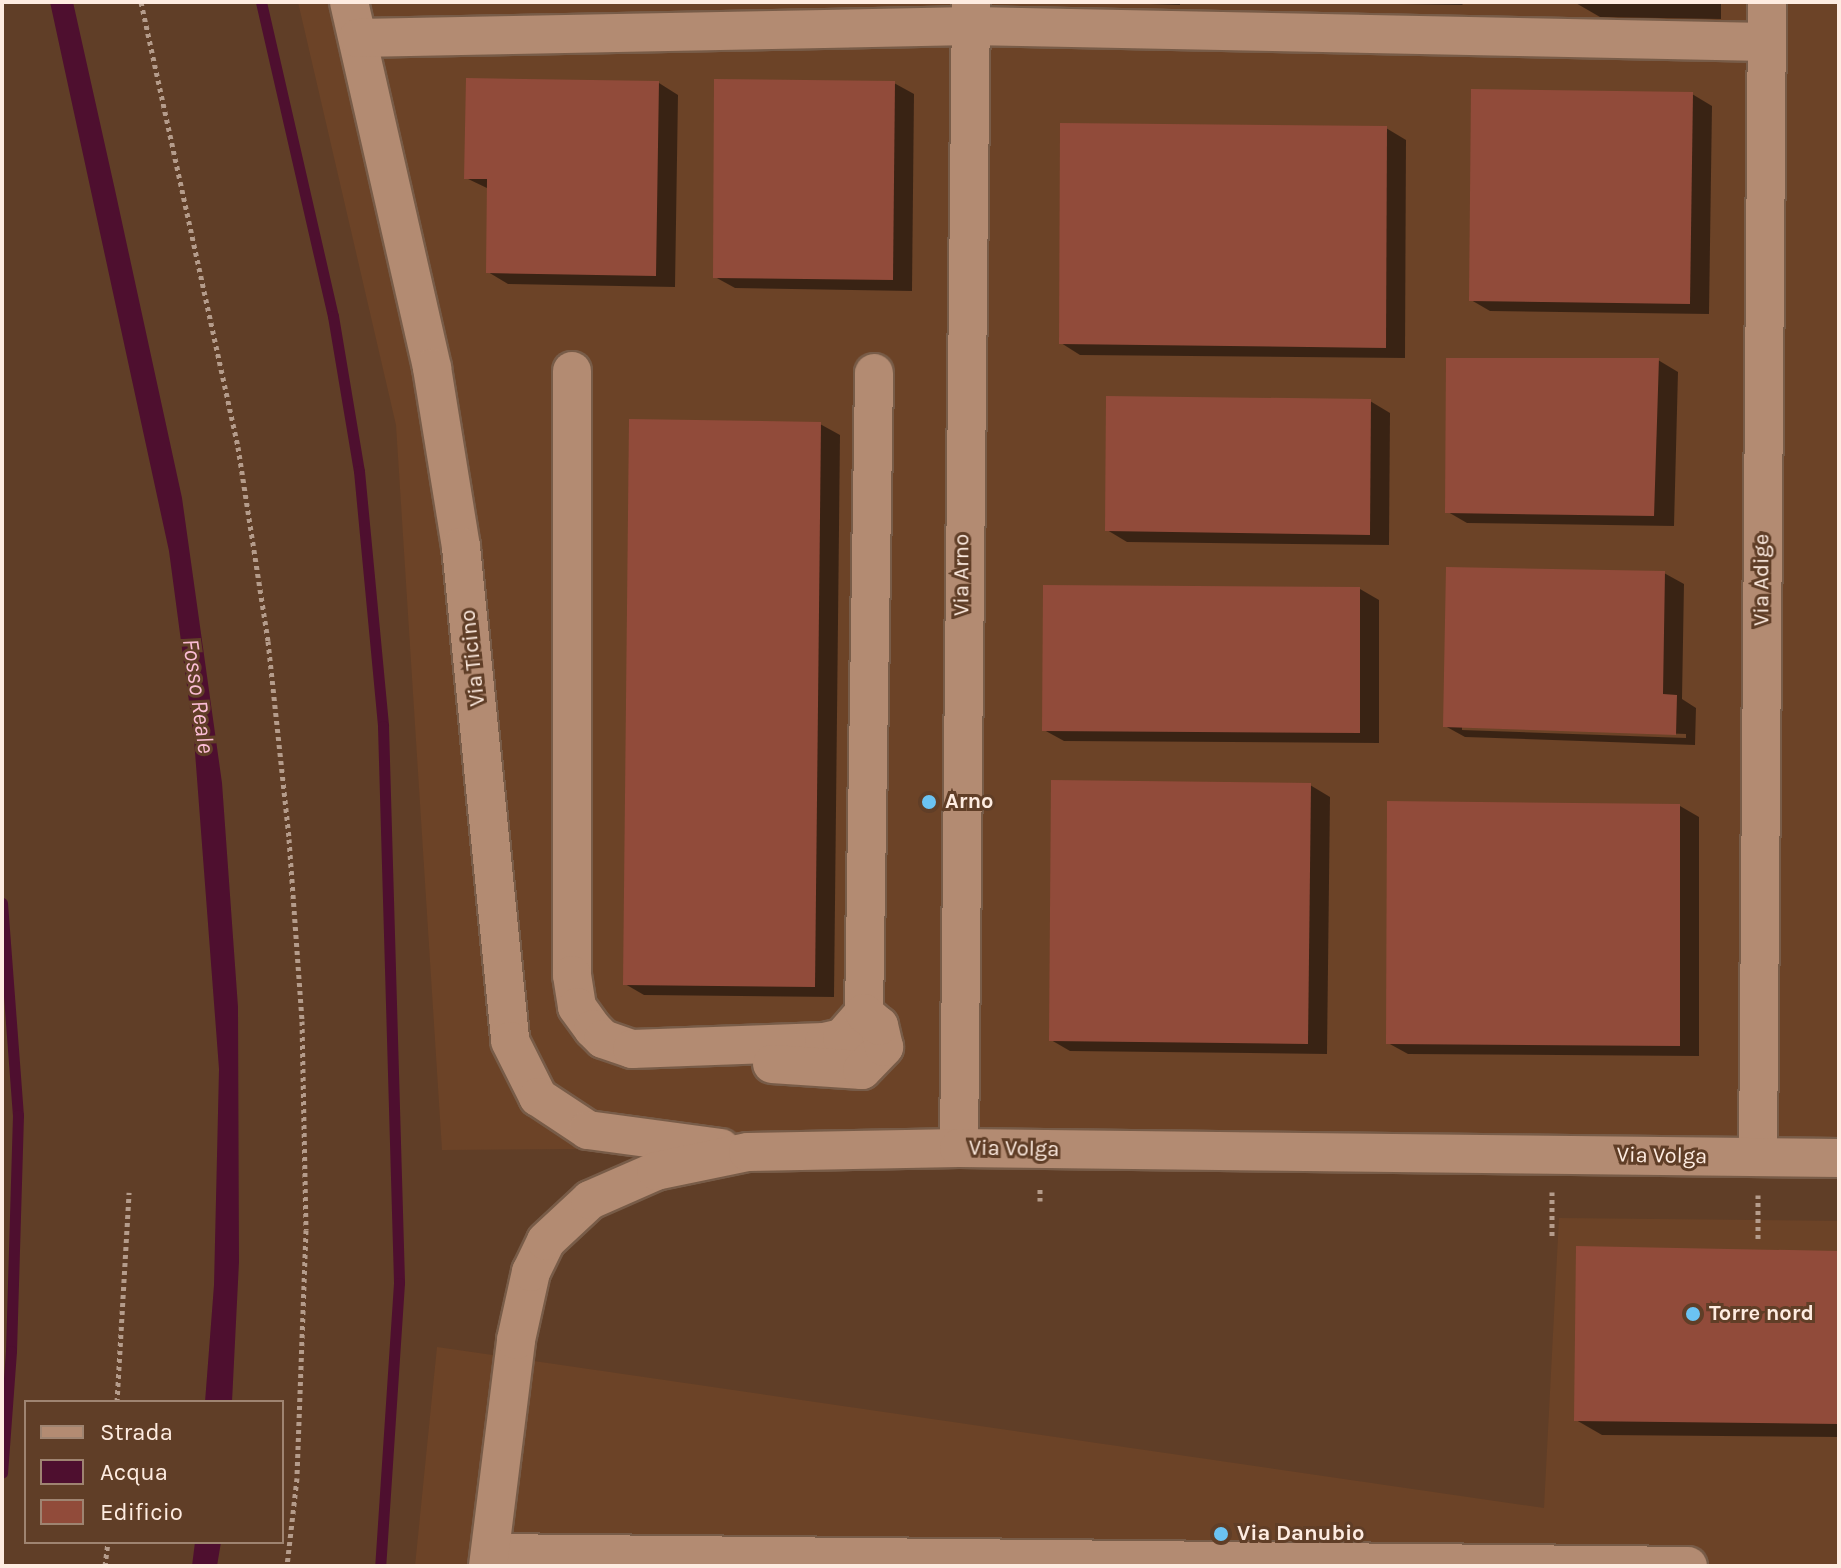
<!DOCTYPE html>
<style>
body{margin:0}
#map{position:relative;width:1841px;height:1568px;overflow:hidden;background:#603e27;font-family:Karla,sans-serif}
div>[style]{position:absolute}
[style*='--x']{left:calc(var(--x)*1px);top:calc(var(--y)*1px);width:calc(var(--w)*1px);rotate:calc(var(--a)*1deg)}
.built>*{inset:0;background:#6c4327}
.water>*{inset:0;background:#4e0f2f}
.shadow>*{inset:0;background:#0007}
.stream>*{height:11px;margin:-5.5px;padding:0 5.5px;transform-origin:5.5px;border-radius:5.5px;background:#4e0f2f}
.building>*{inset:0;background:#914b3a}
.path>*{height:5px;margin-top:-2.5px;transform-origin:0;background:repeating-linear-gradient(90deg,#b59c8b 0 4px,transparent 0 8px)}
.roads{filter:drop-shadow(2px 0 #785c48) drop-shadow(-2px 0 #785c48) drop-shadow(0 2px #785c48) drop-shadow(0 -2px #785c48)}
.minor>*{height:38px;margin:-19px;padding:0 19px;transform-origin:19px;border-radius:19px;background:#b38b72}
.dots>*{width:22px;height:22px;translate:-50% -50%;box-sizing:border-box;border:4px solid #603e27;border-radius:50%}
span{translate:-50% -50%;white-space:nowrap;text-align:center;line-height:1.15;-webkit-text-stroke:6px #603e27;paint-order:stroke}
.street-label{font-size:22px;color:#feece1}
.poi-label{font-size:22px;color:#feece1;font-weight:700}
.left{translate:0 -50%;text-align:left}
.water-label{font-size:24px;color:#fbbdd5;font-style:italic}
.frame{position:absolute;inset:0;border:4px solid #feece1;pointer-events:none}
.legend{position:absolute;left:24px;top:1400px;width:260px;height:144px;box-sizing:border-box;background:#603e27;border:2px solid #9f8471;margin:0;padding:10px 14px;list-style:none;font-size:24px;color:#feece1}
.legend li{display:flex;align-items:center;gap:16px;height:40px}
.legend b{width:40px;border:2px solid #9f8471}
</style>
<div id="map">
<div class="built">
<i style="clip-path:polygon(298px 2px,1839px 2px,1839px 1154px,962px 1146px,442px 1150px,396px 425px)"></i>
<i style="clip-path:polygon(1559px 1218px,1839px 1221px,1839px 1566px,415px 1566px,437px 1347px,1544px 1508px)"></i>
</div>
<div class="water">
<i style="clip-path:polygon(50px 2px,73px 2px,115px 190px,182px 498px,222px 783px,238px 1007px,239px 1262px,232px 1402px,205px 1402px,214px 1285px,219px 1069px,194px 739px,169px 551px)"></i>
<i style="clip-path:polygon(195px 1542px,221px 1542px,217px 1566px,192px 1566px)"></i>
</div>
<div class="shadow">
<i style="clip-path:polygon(1146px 2px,1180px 2px,1180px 5px,1150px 4px)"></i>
<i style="clip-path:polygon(1272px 2px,1465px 2px,1462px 5px)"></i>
<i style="clip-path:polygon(1574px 2px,1721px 2px,1721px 19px,1600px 17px)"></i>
<i style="clip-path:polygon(659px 83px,678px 95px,675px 287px,508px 284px,488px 272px,489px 189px,466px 178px)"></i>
<i style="clip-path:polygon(894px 83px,914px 94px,912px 291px,735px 288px,715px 277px)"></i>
<i style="clip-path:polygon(1692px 94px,1712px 106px,1709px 314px,1490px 311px,1471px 300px)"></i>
<i style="clip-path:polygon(1386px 128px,1406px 140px,1405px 358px,1080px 355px,1061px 343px)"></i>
<i style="clip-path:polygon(1658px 360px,1678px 372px,1674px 526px,1467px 523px,1448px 512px)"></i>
<i style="clip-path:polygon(1370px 401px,1390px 413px,1389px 545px,1127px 542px,1107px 530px)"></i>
<i style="clip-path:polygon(820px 424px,840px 435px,834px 997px,644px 995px,625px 984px)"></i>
<i style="clip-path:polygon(evenodd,1664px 573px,1684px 584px,1682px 699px,1696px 708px,1695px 745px,1465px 737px,1445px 726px,1664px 573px,1462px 726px,1686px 734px,1686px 738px,1462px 730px,1462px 726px)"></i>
<i style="clip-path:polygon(1360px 589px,1379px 600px,1379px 743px,1064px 741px,1044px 730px)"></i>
<i style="clip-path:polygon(1310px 785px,1330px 797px,1327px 1054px,1070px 1051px,1051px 1040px)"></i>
<i style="clip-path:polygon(1680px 806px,1699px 817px,1699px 1056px,1408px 1054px,1388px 1043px)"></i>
<i style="clip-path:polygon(1839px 1252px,1839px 1437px,1602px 1435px,1576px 1420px)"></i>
</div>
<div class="stream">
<i style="--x:261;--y:2;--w:322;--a:77.1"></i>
<i style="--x:333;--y:316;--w:157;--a:80.5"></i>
<i style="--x:359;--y:471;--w:256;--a:84.6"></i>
<i style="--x:383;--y:726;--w:557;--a:88.35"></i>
<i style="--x:399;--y:1283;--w:284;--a:93.8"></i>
<i style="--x:2;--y:903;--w:213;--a:85.7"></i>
<i style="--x:18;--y:1115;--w:236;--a:91.7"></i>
<i style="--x:11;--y:1351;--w:122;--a:94.2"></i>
</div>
<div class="building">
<i style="clip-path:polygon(466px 78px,659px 81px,656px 276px,486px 273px,487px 179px,464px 179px)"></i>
<i style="clip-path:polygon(714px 79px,895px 81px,893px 280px,713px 278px)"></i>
<i style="clip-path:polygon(1471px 89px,1693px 92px,1690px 304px,1469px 301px)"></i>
<i style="clip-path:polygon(1060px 123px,1387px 126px,1386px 348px,1059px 344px)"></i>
<i style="clip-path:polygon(1446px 358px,1659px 358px,1654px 516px,1445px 513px)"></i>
<i style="clip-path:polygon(1106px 396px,1371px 399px,1370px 535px,1105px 531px)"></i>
<i style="clip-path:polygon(629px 419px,821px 422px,815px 987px,623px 985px)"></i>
<i style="clip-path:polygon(1446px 567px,1665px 571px,1663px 694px,1677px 695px,1676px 735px,1443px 727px)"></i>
<i style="clip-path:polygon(1043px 585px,1360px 587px,1360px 733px,1042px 731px)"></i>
<i style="clip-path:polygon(1051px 780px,1311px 783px,1308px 1044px,1049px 1041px)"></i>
<i style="clip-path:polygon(1387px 801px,1680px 804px,1680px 1046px,1386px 1044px)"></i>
<i style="clip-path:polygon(1576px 1246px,1839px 1251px,1839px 1424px,1574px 1421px)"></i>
</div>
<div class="path">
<i style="--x:141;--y:2;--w:455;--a:77.7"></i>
<i style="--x:238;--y:447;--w:196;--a:81.2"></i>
<i style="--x:268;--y:641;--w:199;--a:83.9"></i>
<i style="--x:289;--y:839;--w:182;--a:85.9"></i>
<i style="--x:302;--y:1021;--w:209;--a:88.9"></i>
<i style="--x:306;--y:1230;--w:248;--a:92.1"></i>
<i style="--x:297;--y:1478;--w:89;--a:96.5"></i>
<i style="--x:1552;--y:1192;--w:47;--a:90"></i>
<i style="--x:1758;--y:1195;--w:47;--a:90"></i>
<i style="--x:1040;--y:1201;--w:15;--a:-90"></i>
<i style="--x:117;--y:1402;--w:210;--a:-86.7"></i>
<i style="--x:105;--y:1566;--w:24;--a:-83"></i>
</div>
<div class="roads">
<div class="minor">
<i style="--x:349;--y:2;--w:375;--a:77.2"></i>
<i style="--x:432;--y:368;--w:181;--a:80.8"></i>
<i style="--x:461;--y:547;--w:496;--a:84.3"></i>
<i style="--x:510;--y:1041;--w:63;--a:63.4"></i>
<i style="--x:538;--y:1097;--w:60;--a:33.4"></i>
<i style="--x:588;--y:1130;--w:134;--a:7.7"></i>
<i style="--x:358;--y:38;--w:613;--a:-1.12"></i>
<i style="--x:971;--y:26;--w:795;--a:1.15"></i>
<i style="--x:572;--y:371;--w:604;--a:90"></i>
<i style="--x:572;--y:975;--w:32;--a:81"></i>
<i style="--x:577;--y:1007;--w:27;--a:54"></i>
<i style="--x:593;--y:1029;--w:14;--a:45"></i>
<i style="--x:603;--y:1039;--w:31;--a:19"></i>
<i style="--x:632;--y:1049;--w:192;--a:-2.1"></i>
<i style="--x:824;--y:1042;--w:18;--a:-13"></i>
<i style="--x:842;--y:1038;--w:33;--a:-49"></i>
<i style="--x:864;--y:1013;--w:640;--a:-89.1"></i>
<i style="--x:772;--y:1064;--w:90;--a:3.8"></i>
<i style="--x:862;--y:1070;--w:32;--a:-46"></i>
<i style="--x:884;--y:1047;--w:22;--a:-103"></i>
<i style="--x:879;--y:1026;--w:20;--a:-139"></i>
<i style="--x:959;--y:1148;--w:1145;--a:-89.4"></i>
<i style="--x:1758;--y:1157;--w:1155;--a:-89.55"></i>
<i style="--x:490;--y:1553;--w:1198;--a:0.62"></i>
<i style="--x:488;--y:1566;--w:228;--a:-82.9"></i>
<i style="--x:516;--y:1340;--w:70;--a:-77.6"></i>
<i style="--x:531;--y:1272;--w:34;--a:-64"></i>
<i style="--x:546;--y:1241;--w:60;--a:-43"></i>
<i style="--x:590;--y:1200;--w:72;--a:-23.7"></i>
<i style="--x:656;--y:1171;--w:94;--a:-11.7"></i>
<i style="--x:748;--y:1152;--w:211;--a:-1.1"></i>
<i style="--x:959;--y:1148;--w:880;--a:0.65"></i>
</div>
</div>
<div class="dots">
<i style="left:929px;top:802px;background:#6bc3f2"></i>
<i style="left:1693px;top:1314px;background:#6bc3f2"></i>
<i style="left:1221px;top:1534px;background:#6bc3f2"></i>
</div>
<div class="street-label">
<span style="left:962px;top:575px;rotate:-90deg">Via Arno</span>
<span style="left:1762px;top:580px;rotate:-90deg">Via Adige</span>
<span style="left:473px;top:658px;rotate:-96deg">Via Ticino</span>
<span style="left:1014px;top:1149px;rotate:1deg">Via Volga</span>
<span style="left:1662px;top:1156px;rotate:1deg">Via Volga</span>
</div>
<div class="poi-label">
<span class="left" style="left:945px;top:802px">Arno</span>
<span class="left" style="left:1709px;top:1314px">Torre nord</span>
<span class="left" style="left:1237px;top:1534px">Via Danubio</span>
</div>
<div class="water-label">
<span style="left:198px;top:696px;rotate:82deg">Fosso Reale</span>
</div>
<div class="frame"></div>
<ul class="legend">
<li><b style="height:10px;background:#b38b72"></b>Strada</li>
<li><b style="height:22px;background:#4e0f2f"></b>Acqua</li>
<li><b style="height:22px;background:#914b3a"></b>Edificio</li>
</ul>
</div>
